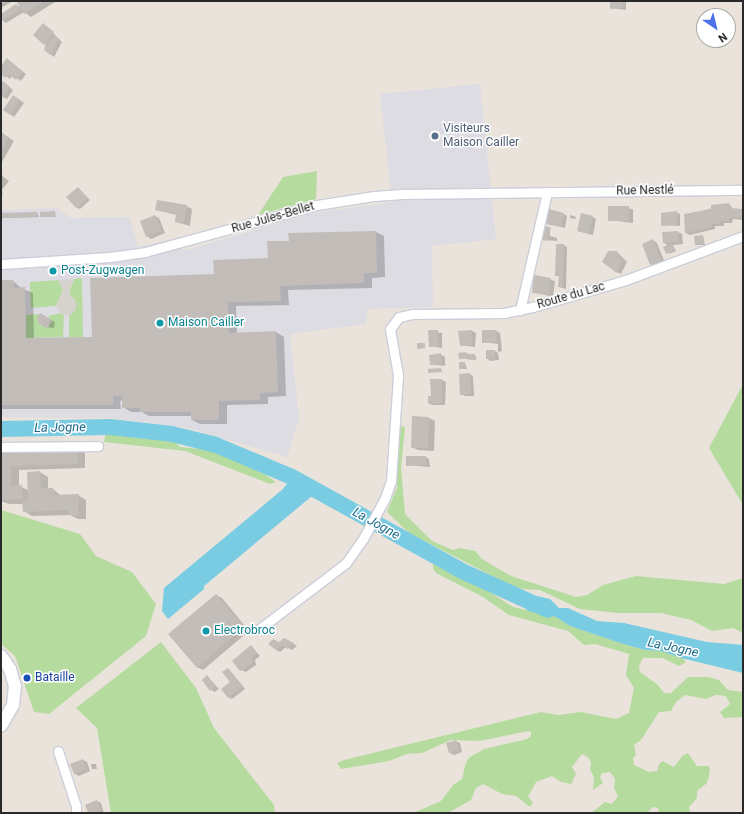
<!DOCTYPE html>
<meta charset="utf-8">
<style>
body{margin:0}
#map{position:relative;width:744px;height:814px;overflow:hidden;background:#eae3dc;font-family:Roboto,sans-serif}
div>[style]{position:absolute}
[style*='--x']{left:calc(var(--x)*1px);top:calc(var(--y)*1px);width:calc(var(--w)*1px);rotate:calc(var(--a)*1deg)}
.industrial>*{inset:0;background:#dedce3}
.green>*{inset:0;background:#b6db9e}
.plaza>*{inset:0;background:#d6d3ce}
.water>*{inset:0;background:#79cce2}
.shadow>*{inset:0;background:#0003}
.river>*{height:16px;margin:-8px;padding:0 8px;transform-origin:8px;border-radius:8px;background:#79cce2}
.building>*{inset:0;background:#c2bdb9}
.roads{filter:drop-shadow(1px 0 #cbced9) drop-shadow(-1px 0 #cbced9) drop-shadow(0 1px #cbced9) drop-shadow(0 -1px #cbced9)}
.street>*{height:9px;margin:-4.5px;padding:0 4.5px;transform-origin:4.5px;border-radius:4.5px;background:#fff}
.secondary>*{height:12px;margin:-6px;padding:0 6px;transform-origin:6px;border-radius:6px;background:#fff}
.dots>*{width:11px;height:11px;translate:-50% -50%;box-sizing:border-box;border:2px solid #fff;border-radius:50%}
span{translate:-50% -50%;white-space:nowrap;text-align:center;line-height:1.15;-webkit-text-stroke:3px #fff;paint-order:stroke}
.service-label{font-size:12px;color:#4e5e75}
.left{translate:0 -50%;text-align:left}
.street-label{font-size:12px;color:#292929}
.culture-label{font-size:12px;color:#0d838f}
.transit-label{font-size:12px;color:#164399}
.water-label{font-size:13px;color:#1b6b8b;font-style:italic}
.frame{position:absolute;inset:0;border:2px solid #292929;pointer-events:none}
.north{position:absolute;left:696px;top:8px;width:40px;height:40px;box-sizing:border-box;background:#fff;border:1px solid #a9a9a9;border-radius:50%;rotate:145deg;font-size:11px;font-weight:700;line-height:16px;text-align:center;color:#292929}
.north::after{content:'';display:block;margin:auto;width:14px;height:18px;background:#4c72e7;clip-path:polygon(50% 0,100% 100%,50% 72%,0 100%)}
</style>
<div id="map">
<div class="industrial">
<i style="clip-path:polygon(480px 84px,496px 239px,432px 246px,433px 307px,367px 309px,366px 324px,290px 334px,299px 419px,287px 457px,184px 427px,110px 418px,1px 417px,1px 210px,57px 208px,71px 218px,129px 217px,138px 247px,181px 237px,183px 251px,308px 214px,392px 202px,380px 94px)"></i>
</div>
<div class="green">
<i style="clip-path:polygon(317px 171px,316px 199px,258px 215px,283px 177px)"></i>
<i style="clip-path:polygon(82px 278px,83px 337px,69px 337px,69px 316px,76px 301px,70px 295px,69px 291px,74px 279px)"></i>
<i style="clip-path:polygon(58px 280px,63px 290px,56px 306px,31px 308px,30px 282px)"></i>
<i style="clip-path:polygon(60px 313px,64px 315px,63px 337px,26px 338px,26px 315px,38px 314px,39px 324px,45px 328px,52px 322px,48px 316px)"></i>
<i style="clip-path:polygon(743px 384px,743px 505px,709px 448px)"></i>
<i style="clip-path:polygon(402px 425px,405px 428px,401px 467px,405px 514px,432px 541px,453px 550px,460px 548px,475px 551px,482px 559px,511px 576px,576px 597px,587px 595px,603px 585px,636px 576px,724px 584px,743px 578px,743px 633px,733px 628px,712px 631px,691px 620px,661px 613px,618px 613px,580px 609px,540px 590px,523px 589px,510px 585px,409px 533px,387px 512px,397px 487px,398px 437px)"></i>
<i style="clip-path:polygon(119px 429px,168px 435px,180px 447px,209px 450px,222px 455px,260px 471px,276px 482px,270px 484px,185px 451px,104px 442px,106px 431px)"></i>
<i style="clip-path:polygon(1px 510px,80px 534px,96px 556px,132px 572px,156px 604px,146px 636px,49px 714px,34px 712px,15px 656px,1px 644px)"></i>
<i style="clip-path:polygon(433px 564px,482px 587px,513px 607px,556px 617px,570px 626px,620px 643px,645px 650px,661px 651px,684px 659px,685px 663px,679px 666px,662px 658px,643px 658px,639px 666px,640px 672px,658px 685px,664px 693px,671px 693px,688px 677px,708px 677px,719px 680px,728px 690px,743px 692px,743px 717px,724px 718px,720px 712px,730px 704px,726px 696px,716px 695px,706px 699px,685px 695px,676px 702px,671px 711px,659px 712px,641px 740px,634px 745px,636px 755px,633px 758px,634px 765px,649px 772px,657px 771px,659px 764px,663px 761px,674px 767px,683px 755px,688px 753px,697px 766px,709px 766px,710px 771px,707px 783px,697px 791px,697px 798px,689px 807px,690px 813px,659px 813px,658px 808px,653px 807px,647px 813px,591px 813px,605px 802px,612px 804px,618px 796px,614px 788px,615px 779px,610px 772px,602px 773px,600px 777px,603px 783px,593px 790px,594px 777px,590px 769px,591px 763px,589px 758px,582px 754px,572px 767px,576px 774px,571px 784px,561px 782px,552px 776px,536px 782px,528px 797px,533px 802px,530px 807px,516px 796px,502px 794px,483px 784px,476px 788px,471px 800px,448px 813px,413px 813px,441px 801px,453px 785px,462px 779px,466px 762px,470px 757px,484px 749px,527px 739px,531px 736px,531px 732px,528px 731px,480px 741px,451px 740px,422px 753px,407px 754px,389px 761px,341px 769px,337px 763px,344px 760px,541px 712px,558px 715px,581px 712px,616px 719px,629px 713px,634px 688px,626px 675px,629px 654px,595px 644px,584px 645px,568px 631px,509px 615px,483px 597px,436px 573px,433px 569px)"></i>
<i style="clip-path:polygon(161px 642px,196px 688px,214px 728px,274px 805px,275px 813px,111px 813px,97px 728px,76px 708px)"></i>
</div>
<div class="plaza">
<i style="clip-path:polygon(74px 279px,69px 291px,70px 295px,76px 301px,76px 309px,71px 315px,63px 315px,56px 306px,63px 290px,58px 280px)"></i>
</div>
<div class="water">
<i style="clip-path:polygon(292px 477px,318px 491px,204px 586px,204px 589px,168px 619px,162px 611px,164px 588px,283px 489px)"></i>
<i style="clip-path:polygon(537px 596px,550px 599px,559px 608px,568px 608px,597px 621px,624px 623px,707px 642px,743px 645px,743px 673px,681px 658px,661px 651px,645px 650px,620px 643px,570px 626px,556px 617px,528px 611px,525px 608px,530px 597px)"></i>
</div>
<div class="shadow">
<i style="clip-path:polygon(6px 1px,13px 1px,1px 8px,1px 4px)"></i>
<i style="clip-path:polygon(17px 1px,55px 1px,55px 2px,31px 17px,24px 12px,6px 23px,2px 20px,1px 15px,16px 5px,22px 8px)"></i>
<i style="clip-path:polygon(611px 1px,626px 1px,626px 10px,611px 8px)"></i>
<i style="clip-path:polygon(47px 27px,62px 42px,54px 57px,45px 50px)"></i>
<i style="clip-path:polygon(11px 62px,26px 74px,21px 81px,12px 75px,10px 79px,1px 73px,1px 67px)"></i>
<i style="clip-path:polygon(3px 83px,13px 90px,7px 99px,1px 96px)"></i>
<i style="clip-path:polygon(17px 98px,24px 103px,14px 117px,4px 110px)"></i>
<i style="clip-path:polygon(1px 132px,14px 141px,2px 162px,1px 161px)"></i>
<i style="clip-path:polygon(1px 175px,9px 181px,1px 191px,3px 193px,1px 197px)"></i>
<i style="clip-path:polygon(78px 188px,90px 200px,80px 209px,76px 207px)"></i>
<i style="clip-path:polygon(729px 204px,733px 209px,743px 210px,743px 220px,733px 219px,732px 223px,724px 223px,724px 226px,715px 226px,715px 229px,690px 235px,686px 233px,686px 215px)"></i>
<i style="clip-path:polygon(186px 206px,192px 209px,190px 226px,176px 222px,177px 215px,156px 210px)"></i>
<i style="clip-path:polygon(609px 207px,633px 209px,633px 223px,609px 220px)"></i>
<i style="clip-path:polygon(676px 212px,680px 214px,680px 226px,662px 225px)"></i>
<i style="clip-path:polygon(37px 213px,39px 217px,1px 218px,1px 214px)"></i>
<i style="clip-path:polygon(564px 214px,567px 216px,565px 228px,547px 223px)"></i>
<i style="clip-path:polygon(570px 215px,576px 217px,575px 219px,570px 218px)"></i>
<i style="clip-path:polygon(155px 216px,159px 218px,165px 233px,151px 239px,147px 236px)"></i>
<i style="clip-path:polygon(593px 217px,596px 219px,593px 235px,578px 231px)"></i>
<i style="clip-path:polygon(550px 229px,550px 236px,557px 238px,557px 241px,544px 240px)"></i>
<i style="clip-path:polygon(376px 232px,384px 236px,385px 277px,372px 278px,372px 288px,288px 290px,289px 305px,236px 306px,237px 334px,276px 332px,284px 337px,286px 396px,268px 397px,268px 404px,227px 405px,227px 424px,200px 424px,192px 420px,192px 416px,149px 416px,142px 412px,131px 412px,123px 407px,123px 400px,120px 401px,121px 409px,1px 409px,1px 281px,13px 281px,21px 288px,33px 293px,34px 339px,93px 338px,215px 275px,269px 259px,290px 242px)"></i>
<i style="clip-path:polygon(678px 232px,682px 234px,683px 244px,673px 245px,676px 251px,669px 254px,669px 246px,664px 243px,663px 233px)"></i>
<i style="clip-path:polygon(703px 236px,705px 245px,696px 245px)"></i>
<i style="clip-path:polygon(653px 240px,657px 243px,665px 263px,654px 266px,651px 264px)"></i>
<i style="clip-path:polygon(564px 245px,567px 247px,566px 289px,559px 287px,560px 277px,556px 275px)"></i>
<i style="clip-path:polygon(617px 252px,627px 262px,621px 274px,617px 272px)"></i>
<i style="clip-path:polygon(535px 276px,555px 281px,553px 297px,533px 292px)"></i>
<i style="clip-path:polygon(39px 315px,55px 322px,54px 328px,43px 327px)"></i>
<i style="clip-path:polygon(429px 331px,442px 333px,442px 348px,430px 346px)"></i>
<i style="clip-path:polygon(472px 331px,476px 333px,475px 347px,461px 345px,459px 332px)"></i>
<i style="clip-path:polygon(496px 331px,500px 333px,502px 351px,498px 352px,499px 360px,490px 361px,487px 358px,495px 351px,498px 353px,498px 344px,483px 342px)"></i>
<i style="clip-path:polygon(466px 353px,476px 356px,476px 360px,460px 358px)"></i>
<i style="clip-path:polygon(441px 355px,445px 357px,445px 366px,430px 364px)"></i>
<i style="clip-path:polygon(465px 363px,467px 369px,460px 369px)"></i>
<i style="clip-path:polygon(441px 369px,442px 372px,429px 372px)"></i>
<i style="clip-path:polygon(470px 374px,473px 376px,474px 396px,465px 396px,461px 394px)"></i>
<i style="clip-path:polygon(442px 380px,446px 382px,445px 405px,432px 405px,429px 403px)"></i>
<i style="clip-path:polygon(429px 418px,435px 421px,434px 451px,418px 450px,412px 447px)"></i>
<i style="clip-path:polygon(77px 449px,85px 453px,85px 468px,19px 470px,19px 486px,28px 490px,40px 472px,48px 477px,48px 489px,53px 489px,61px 496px,78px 495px,86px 500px,86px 519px,78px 519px,70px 515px,32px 516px,24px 511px,23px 504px,9px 504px,1px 501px,1px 451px)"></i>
<i style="clip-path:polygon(426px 457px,429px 459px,430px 467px,407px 465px)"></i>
<i style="clip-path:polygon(216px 595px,222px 598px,249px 631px,203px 670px,197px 667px)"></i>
<i style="clip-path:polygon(284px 639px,297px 646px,292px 650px,286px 647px,280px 652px,276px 650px)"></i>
<i style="clip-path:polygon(251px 646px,260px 656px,255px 660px,256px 665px,246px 672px,242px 670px)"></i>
<i style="clip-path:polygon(229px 669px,245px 689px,232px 699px,228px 697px,232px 682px)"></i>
<i style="clip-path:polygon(207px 677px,219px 689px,215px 692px,211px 690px)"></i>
<i style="clip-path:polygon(456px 741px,460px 743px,462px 752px,454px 755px,450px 753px)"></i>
<i style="clip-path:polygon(83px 760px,87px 762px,90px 771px,79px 776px,75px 774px)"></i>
<i style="clip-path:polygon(91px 764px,96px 764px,97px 769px,92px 769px)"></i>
<i style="clip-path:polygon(97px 801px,101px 803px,104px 813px,89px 813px,86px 805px)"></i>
</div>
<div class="river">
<i style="--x:1;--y:429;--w:109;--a:-1.1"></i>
<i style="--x:110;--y:427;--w:62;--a:6.4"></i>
<i style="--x:172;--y:434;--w:45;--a:14"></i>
<i style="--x:216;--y:445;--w:82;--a:22.8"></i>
<i style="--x:292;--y:477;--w:194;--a:28.9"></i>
<i style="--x:462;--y:571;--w:94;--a:24.4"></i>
</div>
<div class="building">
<i style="clip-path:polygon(16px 1px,45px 1px,24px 14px)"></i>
<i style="clip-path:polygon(610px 1px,623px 1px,623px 8px,610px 9px)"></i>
<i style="clip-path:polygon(16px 4px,20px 10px,1px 21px,1px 14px)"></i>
<i style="clip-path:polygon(43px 23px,54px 32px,44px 45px,33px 35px)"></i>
<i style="clip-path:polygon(55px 36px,59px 39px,50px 55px,44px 50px,45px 46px)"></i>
<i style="clip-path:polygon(7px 58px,23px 72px,16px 80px,8px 74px,5px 78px,1px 74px,1px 66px)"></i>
<i style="clip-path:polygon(3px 81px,10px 87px,2px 98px,1px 84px)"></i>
<i style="clip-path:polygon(13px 95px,20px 100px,10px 115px,3px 110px)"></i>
<i style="clip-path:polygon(1px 133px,8px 137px,1px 153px)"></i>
<i style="clip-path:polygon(78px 187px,87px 198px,76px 208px,66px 197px)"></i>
<i style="clip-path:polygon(157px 200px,187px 205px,184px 223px,175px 222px,176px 213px,155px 210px)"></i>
<i style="clip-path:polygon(729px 203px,730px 208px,743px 209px,743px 218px,729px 218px,729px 221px,720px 221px,720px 224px,711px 224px,712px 227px,685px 233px,684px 214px,711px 209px,711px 205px)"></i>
<i style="clip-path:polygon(608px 206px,629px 206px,629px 221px,608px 221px)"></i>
<i style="clip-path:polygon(549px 209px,564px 213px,561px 227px,546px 224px)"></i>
<i style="clip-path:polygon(55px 211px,56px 217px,40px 217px,40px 212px)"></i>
<i style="clip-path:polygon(677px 211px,677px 225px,661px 226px,661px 213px)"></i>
<i style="clip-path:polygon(37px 212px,37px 217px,1px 218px,1px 213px)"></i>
<i style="clip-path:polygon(581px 213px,593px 216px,589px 234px,577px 231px)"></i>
<i style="clip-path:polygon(155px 215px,162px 231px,146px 237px,140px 221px)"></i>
<i style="clip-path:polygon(546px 226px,551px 228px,547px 241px,542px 240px)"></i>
<i style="clip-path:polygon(376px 231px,377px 273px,364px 273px,364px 283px,280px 286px,281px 301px,228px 302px,229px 333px,276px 331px,278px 392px,260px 393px,260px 400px,219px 401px,219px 420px,191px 420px,191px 412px,140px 412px,140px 408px,122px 408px,122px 396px,113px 396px,113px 405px,1px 405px,1px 280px,13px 280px,14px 288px,25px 287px,26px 338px,92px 337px,90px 278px,214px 274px,213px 260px,268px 258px,267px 241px,289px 241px,288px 233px)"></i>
<i style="clip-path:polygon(678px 231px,679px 242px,663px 243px,662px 232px)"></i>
<i style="clip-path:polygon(703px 235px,704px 244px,695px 245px,694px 236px)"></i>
<i style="clip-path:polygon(653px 239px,661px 260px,650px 265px,642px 244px)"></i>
<i style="clip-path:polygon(672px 243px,675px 251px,666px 254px,663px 247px)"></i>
<i style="clip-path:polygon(556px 244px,564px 244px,563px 287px,558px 287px,559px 276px,555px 276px)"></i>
<i style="clip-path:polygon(608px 251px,617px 251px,619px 257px,623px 259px,617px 273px,602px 262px)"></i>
<i style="clip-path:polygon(534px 275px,551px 278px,549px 295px,532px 293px)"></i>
<i style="clip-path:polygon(40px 313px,51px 319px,48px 328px,39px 324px,37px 317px)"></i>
<i style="clip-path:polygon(428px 330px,438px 330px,438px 346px,429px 347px)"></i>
<i style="clip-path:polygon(472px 330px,472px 345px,460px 346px,458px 331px)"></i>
<i style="clip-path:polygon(482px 330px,496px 330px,497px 342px,482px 343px)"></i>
<i style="clip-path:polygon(417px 343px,425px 343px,425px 348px,417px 349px)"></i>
<i style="clip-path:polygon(486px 350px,495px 350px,495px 359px,486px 359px)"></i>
<i style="clip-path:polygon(466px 352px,467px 358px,459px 359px,458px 353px)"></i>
<i style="clip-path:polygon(441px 353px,442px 364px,430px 365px,429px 355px)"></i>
<i style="clip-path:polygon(467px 354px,475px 354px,475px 359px,468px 360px)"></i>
<i style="clip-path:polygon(459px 362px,465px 362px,465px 369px,459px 369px)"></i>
<i style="clip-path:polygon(441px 368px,441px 372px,428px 373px,428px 369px)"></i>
<i style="clip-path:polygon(470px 373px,471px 394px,460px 395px,459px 374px)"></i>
<i style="clip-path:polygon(430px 379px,442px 379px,442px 403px,428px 404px,428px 396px,431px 396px)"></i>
<i style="clip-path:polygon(412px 416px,429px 417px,428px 448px,411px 448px)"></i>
<i style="clip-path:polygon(77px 448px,78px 464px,11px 466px,11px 486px,22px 485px,23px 499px,1px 500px,1px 450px)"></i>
<i style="clip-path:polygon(406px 456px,426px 456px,426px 465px,406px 466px)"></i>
<i style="clip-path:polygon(40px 471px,41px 488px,53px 488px,54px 495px,79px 494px,78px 515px,69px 515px,68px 510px,23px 512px,22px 501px,28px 501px,27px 472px)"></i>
<i style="clip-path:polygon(216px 594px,244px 627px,197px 668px,168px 634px)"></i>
<i style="clip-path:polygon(284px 638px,294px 643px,287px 649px,282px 645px,276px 650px,268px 644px,273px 639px,279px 642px)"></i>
<i style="clip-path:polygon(251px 645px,257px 653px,251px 658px,253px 662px,242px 671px,239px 670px,232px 661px)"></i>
<i style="clip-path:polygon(228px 668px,242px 687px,228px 698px,221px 689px,230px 682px,222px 672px)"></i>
<i style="clip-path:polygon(207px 675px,216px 686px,210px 691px,202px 680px)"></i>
<i style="clip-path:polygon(456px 740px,459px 751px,449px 753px,446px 743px)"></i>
<i style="clip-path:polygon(83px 759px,87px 769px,74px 774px,70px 764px)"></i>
<i style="clip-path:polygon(97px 800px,101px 811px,88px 813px,85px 805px)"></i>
</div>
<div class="roads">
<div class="street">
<i style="--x:1;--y:264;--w:109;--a:-3.7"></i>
<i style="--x:110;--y:257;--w:35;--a:-8"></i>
<i style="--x:145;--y:252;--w:178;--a:-15.3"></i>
<i style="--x:317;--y:205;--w:58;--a:-9"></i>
<i style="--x:374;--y:196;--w:32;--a:-4"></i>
<i style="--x:406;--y:194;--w:337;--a:-0.7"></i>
<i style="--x:520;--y:310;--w:121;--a:-77.1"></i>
<i style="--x:1;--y:447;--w:97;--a:-0.6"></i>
<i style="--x:258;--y:630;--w:111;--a:-37.3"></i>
<i style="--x:346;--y:563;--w:29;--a:-55"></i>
<i style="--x:363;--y:539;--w:47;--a:-61.8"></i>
<i style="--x:385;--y:498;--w:18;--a:-71"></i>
<i style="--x:391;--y:481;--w:106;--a:-86.2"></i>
<i style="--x:398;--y:375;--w:47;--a:-99.9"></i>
<i style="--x:390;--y:329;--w:15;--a:-53"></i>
<i style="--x:399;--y:317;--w:13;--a:-13"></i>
<i style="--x:412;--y:314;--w:92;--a:-0.6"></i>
<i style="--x:504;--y:313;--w:30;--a:-12"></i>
<i style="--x:533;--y:307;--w:97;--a:-16.2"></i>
<i style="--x:626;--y:280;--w:125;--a:-20.6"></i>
<i style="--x:58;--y:751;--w:58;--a:71.9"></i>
<i style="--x:76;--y:806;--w:7;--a:90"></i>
</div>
<div class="secondary">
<i style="--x:1;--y:656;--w:16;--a:55"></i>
<i style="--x:10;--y:669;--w:18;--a:74"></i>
<i style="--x:15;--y:686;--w:19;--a:96"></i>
<i style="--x:13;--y:705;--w:24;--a:120"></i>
</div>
</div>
<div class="dots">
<i style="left:435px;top:136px;background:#5c6f8a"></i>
<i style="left:53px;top:271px;background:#0f9aa8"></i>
<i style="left:160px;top:323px;background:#0f9aa8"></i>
<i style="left:206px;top:631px;background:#0f9aa8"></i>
<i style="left:27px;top:678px;background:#1a4fb4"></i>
</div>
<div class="service-label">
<span class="left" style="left:443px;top:136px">Visiteurs<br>Maison Cailler</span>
</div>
<div class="street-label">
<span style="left:645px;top:191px;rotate:-1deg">Rue Nestlé</span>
<span style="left:273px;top:218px;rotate:-16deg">Rue Jules-Bellet</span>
<span style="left:571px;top:296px;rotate:-16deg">Route du Lac</span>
</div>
<div class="culture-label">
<span class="left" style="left:61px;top:271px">Post-Zugwagen</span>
<span class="left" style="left:168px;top:323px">Maison Cailler</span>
<span class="left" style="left:214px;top:631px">Electrobroc</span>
</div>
<div class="transit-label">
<span class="left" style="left:35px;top:678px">Bataille</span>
</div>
<div class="water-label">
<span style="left:60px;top:428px;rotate:-1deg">La Jogne</span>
<span style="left:376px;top:524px;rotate:29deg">La Jogne</span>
<span style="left:673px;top:648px;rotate:12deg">La Jogne</span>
</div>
<div class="frame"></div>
<div class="north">N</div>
</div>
